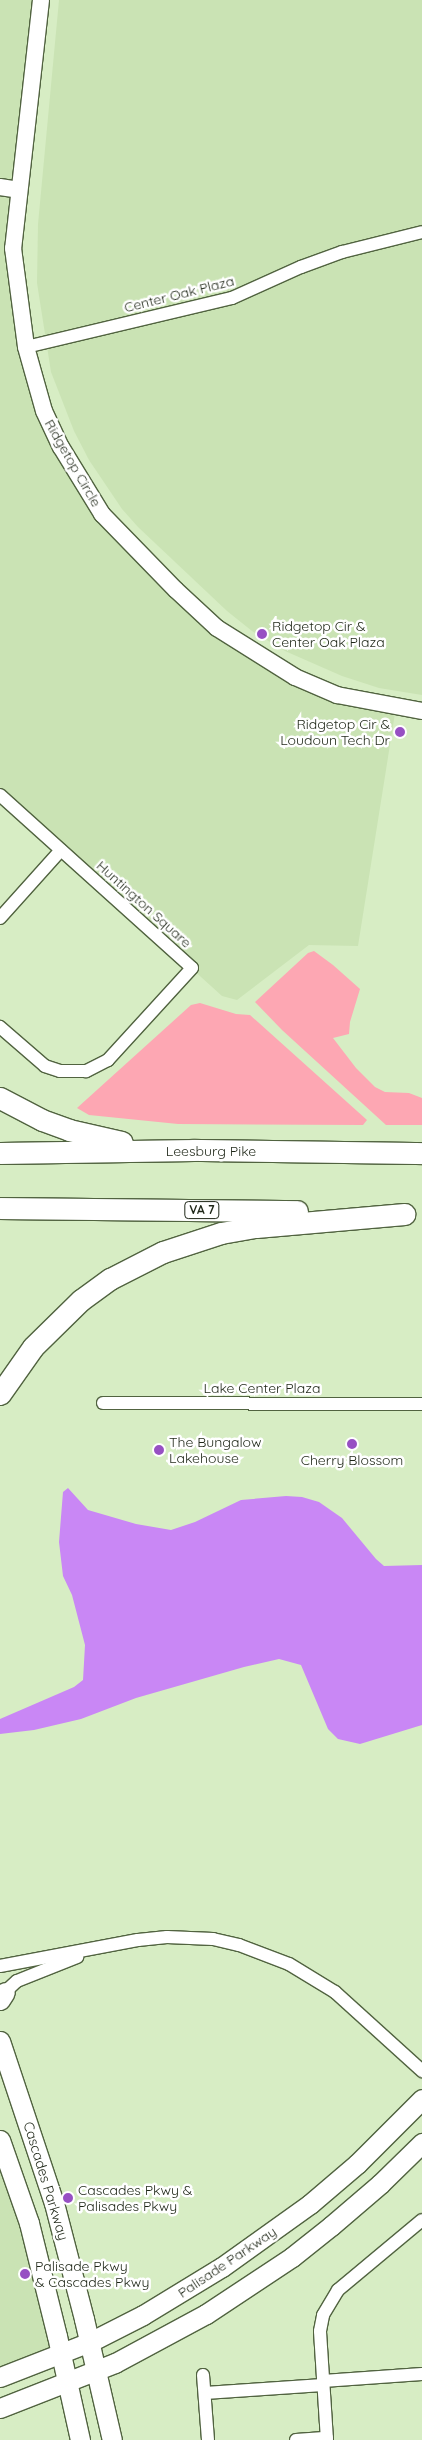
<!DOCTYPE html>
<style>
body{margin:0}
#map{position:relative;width:422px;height:2440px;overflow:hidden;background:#d7edc4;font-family:Quicksand,sans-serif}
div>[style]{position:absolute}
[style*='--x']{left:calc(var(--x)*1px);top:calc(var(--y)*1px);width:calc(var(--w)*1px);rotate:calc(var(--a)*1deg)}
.built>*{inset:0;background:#cae3b4}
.green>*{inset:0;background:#fda7b3}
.water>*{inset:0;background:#c987f5}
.roads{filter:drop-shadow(1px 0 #516340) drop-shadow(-1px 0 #516340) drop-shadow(0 1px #516340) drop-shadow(0 -1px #516340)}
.minor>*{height:12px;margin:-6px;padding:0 6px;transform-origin:6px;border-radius:6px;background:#fff}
.tertiary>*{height:16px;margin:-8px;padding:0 8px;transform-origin:8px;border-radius:8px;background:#fff}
.secondary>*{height:19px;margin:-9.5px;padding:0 9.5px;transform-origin:9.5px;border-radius:9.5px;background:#fff}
.trunk>*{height:21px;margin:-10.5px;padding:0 10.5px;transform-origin:10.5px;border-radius:10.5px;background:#fff}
.dots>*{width:14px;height:14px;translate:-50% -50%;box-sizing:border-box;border:2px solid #fff;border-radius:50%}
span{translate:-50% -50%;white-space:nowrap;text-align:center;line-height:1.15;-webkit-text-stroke:5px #fff;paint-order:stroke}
.shield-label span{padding:1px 4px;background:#fff;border:1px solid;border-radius:4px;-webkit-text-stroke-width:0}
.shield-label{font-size:12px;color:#1e2617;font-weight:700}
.street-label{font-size:14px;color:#1e2617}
.poi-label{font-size:14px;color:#1e2617}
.left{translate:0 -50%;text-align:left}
.right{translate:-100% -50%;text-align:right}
</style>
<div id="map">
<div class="built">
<i style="clip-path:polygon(0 0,41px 0,13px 248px,26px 347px,86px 490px,175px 590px,295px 677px,396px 707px,358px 946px,309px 945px,237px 1000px,222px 996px,0 795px)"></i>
<i style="clip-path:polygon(59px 0,422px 0,422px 695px,379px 688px,342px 676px,285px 651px,252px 631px,227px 611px,138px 527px,122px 509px,89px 460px,74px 431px,51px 372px,37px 283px,38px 224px)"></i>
<i style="clip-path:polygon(0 2140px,61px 2354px,0 2377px)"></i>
</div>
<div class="green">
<i style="clip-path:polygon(314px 951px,333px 965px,360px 989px,350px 1022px,349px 1034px,333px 1038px,356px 1068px,375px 1087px,385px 1092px,409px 1093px,422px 1098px,422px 1125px,386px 1125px,282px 1030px,255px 1002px,308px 953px)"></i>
<i style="clip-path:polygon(200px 1003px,236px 1014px,250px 1015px,367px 1120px,363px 1125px,178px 1124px,89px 1115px,77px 1108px,191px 1005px)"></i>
</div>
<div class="water">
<i style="clip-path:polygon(68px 1488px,88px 1510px,136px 1524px,171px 1530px,195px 1522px,241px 1500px,286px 1496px,302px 1497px,319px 1502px,342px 1518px,376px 1559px,384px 1566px,422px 1565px,422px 1725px,360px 1744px,338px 1739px,328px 1729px,301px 1665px,279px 1659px,244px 1667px,136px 1698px,81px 1719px,34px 1730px,0 1734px,0 1719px,74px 1687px,83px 1680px,85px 1645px,72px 1595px,63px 1576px,59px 1542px,63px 1492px)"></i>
</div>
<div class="roads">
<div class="minor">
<i style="--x:26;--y:347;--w:212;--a:-13.4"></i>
<i style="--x:232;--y:298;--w:76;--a:-24.2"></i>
<i style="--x:301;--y:267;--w:44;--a:-20.1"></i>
<i style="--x:342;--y:252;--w:82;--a:-14"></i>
<i style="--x:0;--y:795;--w:258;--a:42"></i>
<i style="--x:192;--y:968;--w:125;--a:132.4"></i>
<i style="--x:108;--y:1060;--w:25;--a:153"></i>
<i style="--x:86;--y:1071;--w:26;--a:180"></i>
<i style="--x:60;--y:1071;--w:16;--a:-162"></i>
<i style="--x:45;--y:1066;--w:60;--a:-139.1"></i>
<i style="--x:0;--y:918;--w:91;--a:-48.1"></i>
<i style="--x:103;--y:1403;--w:319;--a:0.2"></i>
<i style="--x:0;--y:1966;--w:140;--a:-10.7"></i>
<i style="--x:138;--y:1940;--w:29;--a:-6"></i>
<i style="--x:167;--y:1937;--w:46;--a:2.5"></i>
<i style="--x:213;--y:1939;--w:27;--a:13"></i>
<i style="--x:239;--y:1945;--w:53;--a:20.8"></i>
<i style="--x:289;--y:1964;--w:54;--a:31.3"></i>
<i style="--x:335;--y:1992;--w:118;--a:42.2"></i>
<i style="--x:5;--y:1992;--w:16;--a:-43"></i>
<i style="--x:17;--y:1981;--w:65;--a:-21.8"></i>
<i style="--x:203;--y:2375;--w:65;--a:85.6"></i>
<i style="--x:323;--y:2381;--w:99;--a:-4"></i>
<i style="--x:205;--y:2393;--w:118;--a:-3.9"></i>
<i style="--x:296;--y:2440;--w:31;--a:-4"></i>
<i style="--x:327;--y:2440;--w:109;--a:-93.7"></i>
<i style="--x:320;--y:2331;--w:16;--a:-79"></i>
<i style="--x:323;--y:2315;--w:29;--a:-59"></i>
<i style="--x:338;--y:2290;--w:109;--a:-39.8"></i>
</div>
<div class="tertiary">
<i style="--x:41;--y:0;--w:250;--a:96.4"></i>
<i style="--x:13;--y:248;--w:100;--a:82.5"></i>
<i style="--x:26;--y:347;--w:66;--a:74.3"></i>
<i style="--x:44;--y:411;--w:40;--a:65"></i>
<i style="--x:61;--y:447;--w:79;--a:58.5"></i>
<i style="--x:102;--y:514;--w:106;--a:45.8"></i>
<i style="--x:176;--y:590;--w:56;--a:42.8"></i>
<i style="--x:217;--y:628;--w:92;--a:32.1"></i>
<i style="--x:295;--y:677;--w:46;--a:23.2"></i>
<i style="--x:337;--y:695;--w:86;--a:10.7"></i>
<i style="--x:0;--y:187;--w:19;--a:9"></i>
</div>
<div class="secondary">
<i style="--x:0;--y:2000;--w:9;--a:-58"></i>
<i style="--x:0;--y:2041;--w:171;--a:71.6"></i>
<i style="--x:54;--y:2203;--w:120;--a:75.5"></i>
<i style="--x:84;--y:2319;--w:124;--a:77"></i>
<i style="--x:0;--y:2140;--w:88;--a:70.7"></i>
<i style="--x:29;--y:2223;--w:116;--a:76.1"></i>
<i style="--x:57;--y:2336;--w:107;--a:77.5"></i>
<i style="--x:0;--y:2377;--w:97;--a:-21.3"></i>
<i style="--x:90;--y:2342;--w:59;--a:-27"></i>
<i style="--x:143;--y:2315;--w:92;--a:-31.3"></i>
<i style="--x:222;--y:2267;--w:108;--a:-35.6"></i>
<i style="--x:310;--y:2204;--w:62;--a:-40.4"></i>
<i style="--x:357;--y:2164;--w:92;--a:-45"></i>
<i style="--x:0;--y:2408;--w:123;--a:-21.4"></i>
<i style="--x:115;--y:2363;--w:103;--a:-28.3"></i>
<i style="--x:206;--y:2314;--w:103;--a:-33.5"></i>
<i style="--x:292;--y:2257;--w:50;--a:-38.5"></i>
<i style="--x:331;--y:2226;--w:65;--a:-40.6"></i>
<i style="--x:380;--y:2184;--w:59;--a:-44.3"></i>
</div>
<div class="trunk">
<i style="--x:0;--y:1098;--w:47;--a:27.6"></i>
<i style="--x:42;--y:1120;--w:29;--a:20"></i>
<i style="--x:69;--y:1130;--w:54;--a:12.8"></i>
<i style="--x:0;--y:1153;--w:194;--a:-0.9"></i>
<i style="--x:194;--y:1150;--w:228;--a:0.8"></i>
<i style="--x:0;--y:1208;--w:297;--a:0.6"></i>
<i style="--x:0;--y:1394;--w:57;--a:-54.9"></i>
<i style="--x:33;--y:1347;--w:67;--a:-44.4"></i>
<i style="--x:81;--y:1300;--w:36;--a:-36"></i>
<i style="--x:110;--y:1279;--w:59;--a:-27"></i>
<i style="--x:163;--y:1252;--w:61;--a:-18.1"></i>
<i style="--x:221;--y:1233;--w:36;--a:-10"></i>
<i style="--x:256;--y:1227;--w:149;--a:-5"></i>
</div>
</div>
<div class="dots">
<i style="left:262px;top:634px;background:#9750c3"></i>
<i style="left:400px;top:732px;background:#9750c3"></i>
<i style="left:352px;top:1444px;background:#9750c3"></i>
<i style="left:159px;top:1450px;background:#9750c3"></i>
<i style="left:68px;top:2198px;background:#9750c3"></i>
<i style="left:25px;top:2274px;background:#9750c3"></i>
</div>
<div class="shield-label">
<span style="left:202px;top:1210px">VA 7</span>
</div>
<div class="street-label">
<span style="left:179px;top:294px;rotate:-14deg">Center Oak Plaza</span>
<span style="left:73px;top:463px;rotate:60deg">Ridgetop Circle</span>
<span style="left:144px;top:904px;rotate:42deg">Huntington Square</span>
<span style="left:211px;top:1151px">Leesburg Pike</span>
<span style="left:262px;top:1388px">Lake Center Plaza</span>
<span style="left:46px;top:2181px;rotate:73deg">Cascades Parkway</span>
<span style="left:227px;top:2262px;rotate:-34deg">Palisade Parkway</span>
</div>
<div class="poi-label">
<span class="left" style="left:272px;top:634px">Ridgetop Cir &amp;<br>Center Oak Plaza</span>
<span class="right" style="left:390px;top:732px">Ridgetop Cir &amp;<br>Loudoun Tech Dr</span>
<span class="left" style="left:169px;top:1450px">The Bungalow<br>Lakehouse</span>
<span style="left:352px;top:1460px">Cherry Blossom</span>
<span class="left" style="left:78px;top:2198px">Cascades Pkwy &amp;<br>Palisades Pkwy</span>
<span class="left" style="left:35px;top:2274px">Palisade Pkwy<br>&amp; Cascades Pkwy</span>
</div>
</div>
